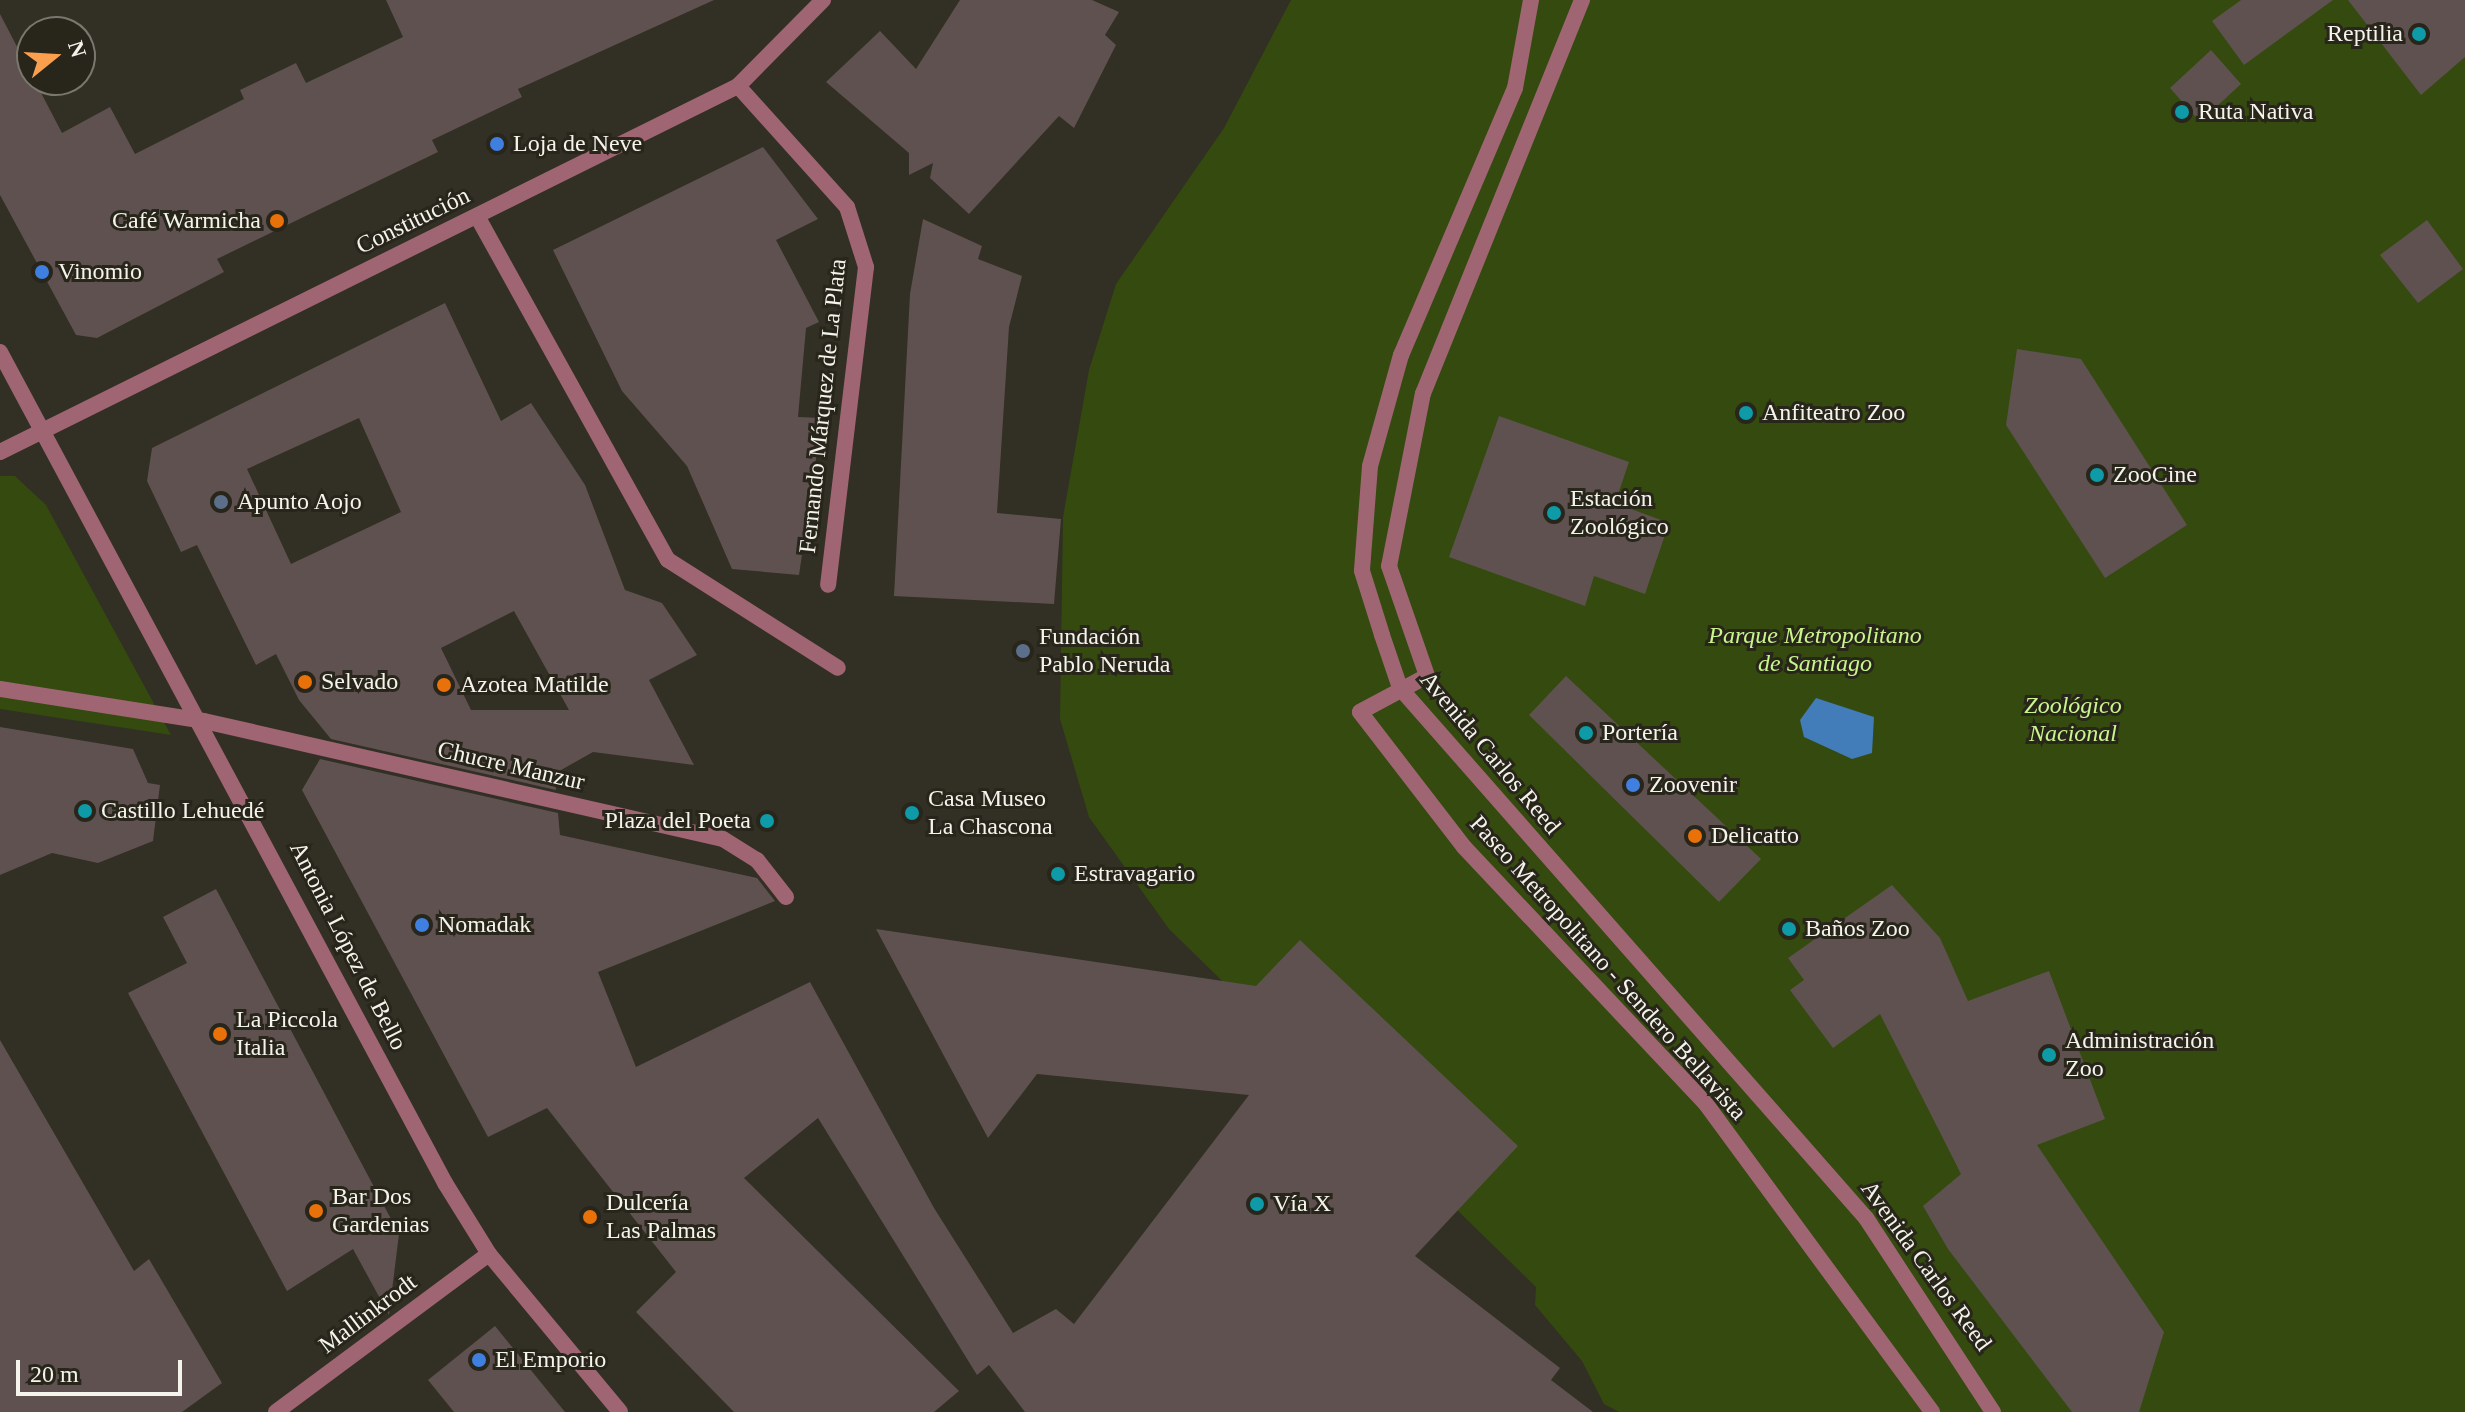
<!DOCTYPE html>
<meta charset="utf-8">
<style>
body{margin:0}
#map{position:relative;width:2465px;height:1412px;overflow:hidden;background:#322f24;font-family:"Times New Roman",serif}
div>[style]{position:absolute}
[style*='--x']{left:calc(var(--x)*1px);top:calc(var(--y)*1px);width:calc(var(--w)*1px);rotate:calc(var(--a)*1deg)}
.green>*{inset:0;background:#344a0f}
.water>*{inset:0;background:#427cb9}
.building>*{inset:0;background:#5f514f}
.pedestrian>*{height:16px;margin:-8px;padding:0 8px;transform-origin:8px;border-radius:8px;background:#a06573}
.minor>*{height:16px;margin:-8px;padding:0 8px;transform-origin:8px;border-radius:8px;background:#a06573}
.dots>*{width:22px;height:22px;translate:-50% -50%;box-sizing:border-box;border:4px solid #28251b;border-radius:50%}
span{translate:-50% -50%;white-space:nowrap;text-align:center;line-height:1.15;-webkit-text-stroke:6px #28251b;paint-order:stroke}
.poi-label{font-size:24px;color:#f4f3ec}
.right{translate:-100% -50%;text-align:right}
.left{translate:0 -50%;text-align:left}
.street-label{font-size:24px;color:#f4f3ec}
.park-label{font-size:24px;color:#c9f68b;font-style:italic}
.north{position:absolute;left:16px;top:16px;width:80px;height:80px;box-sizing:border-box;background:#28251b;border:2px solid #7a776f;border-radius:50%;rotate:72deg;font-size:22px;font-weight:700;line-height:32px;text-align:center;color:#f4f3ec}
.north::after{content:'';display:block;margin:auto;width:28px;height:36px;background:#fa9f4e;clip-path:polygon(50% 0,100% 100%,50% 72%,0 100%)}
.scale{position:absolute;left:16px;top:1360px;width:166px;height:36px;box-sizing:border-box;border:4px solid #f4f3ec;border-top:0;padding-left:10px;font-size:24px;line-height:28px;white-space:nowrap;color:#f4f3ec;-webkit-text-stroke:6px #28251b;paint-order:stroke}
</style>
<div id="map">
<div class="green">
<i style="clip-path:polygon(1291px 0,2465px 0,2465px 1412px,1619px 1412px,1604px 1404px,1582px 1361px,1535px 1305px,1536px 1287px,1169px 929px,1089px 817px,1060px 719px,1063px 517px,1089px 370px,1116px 284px,1224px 128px)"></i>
<i style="clip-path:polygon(0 476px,15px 476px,46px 505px,171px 735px,0 709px)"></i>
</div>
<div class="water">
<i style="clip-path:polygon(1816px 698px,1874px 717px,1872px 753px,1852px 759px,1804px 737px,1800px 720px)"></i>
</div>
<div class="building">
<i style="clip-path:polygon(386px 0,714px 0,518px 89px,522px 97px,432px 140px,438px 152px,217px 259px,224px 272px,97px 338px,76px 335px,0 195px,0 14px,62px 133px,110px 107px,135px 154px,244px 99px,240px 90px,296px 63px,306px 83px,403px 37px)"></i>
<i style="clip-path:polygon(960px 0,1092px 0,1119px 12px,1105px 35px,1116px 45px,1074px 128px,1059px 116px,969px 214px,930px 178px,933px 163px,909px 175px,909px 153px,826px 82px,880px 31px,916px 69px)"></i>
<i style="clip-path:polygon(2241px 0,2333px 0,2244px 65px,2212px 21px)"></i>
<i style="clip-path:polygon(2348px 0,2465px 0,2465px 57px,2421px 95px)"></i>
<i style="clip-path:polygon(2211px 50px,2241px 84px,2200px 122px,2170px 88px)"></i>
<i style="clip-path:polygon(763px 147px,818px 219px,776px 240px,819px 322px,806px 328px,798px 417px,822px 418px,799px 575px,732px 569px,687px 466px,622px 391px,553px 250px)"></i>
<i style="clip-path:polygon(923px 219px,982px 246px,978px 259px,1022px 276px,1009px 327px,997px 513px,1061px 519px,1054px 604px,894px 596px,910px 294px)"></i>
<i style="clip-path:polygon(2427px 220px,2463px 269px,2418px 303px,2380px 255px)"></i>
<i style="clip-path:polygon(evenodd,445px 303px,501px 421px,531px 403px,585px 485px,625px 590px,662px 603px,697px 655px,649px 680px,694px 765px,593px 752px,554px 774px,556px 790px,331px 739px,299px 700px,276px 654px,256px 665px,197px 545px,181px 552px,147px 481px,152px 448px,445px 303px,359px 418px,401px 512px,291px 564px,247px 469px,359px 418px,445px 303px,514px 611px,569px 710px,471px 710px,441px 648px,514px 611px)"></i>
<i style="clip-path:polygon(2017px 349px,2081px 359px,2187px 525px,2105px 578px,2006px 425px)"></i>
<i style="clip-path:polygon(1499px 416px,1629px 462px,1615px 503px,1669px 523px,1645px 594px,1594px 576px,1585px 606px,1449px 557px)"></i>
<i style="clip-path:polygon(1566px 676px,1761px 859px,1719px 902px,1529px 715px)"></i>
<i style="clip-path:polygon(0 727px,133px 749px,148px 783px,160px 785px,153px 841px,98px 863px,52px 853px,0 875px)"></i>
<i style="clip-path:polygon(320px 759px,558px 813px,560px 835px,757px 878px,775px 901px,598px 972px,636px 1067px,810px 982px,934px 1208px,1013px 1333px,1056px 1309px,1074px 1324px,1249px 1095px,1037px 1074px,988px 1138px,876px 929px,1256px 986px,1300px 940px,1518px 1146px,1415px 1256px,1560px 1368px,1551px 1380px,1593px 1412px,1025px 1412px,989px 1365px,977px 1375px,818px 1118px,744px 1178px,959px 1391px,934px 1412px,734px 1412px,636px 1312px,676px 1272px,547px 1108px,488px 1137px,302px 790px)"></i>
<i style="clip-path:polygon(1892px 885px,1940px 938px,1968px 1001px,2049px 971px,2105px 1119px,2037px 1145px,2164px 1332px,2139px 1412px,2072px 1412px,1948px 1249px,1923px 1206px,1961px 1174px,1880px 1014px,1833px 1048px,1790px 990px,1804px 980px,1788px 958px)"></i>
<i style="clip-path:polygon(216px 889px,399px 1234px,389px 1315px,353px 1249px,287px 1291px,128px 993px,187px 963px,163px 917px)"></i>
<i style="clip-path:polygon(0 1040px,134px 1271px,149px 1259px,222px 1383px,182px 1412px,0 1412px)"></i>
<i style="clip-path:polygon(495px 1326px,565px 1412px,454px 1412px,428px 1380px)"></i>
</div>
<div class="pedestrian">
<i style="--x:1582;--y:0;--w:424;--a:112"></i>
<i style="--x:1423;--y:393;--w:176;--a:101.1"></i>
<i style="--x:1389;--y:566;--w:116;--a:70.9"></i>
<i style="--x:1427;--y:676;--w:76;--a:151.8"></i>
<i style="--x:1360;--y:712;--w:170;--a:52.4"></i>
<i style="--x:1464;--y:847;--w:353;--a:46.7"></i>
<i style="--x:1706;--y:1104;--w:382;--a:53.7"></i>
<i style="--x:477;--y:216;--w:393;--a:61"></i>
<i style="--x:668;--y:560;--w:201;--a:32.4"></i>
<i style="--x:0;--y:689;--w:206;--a:8.9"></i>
</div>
<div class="minor">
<i style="--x:1531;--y:0;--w:89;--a:100.3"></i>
<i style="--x:1515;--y:88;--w:290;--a:113.1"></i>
<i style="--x:1401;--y:355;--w:115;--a:105.6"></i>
<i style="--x:1370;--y:466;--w:105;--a:94.4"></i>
<i style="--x:1362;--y:571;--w:67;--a:72.6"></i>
<i style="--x:1382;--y:635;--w:56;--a:71.2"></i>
<i style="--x:1400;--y:688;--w:706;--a:48.68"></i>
<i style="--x:1866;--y:1218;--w:232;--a:56.8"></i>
<i style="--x:738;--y:86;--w:163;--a:48"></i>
<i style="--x:847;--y:207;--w:63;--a:72.4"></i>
<i style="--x:866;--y:267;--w:320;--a:96.8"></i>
<i style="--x:0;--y:352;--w:943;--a:61.83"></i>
<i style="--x:445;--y:1183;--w:84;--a:58.2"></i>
<i style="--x:489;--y:1254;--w:205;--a:50.3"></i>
<i style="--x:0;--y:452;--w:824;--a:-26.38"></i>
<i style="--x:738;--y:86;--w:121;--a:-45.3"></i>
<i style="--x:204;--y:721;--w:532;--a:12.81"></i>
<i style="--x:723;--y:839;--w:40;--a:32"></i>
<i style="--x:757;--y:860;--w:47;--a:51.9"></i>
<i style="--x:276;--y:1412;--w:265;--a:-36.6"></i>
</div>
<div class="dots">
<i style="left:2419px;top:34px;background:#0f9aa8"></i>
<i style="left:2182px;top:112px;background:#0f9aa8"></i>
<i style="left:497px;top:144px;background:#3f7fe0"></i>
<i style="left:277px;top:221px;background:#e8710a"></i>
<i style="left:42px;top:272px;background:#3f7fe0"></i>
<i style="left:1746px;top:413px;background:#0f9aa8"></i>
<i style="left:2097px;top:475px;background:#0f9aa8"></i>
<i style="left:221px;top:502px;background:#5c6f8a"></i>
<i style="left:1554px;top:513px;background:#0f9aa8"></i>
<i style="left:1023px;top:651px;background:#5c6f8a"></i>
<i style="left:305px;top:682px;background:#e8710a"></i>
<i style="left:444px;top:685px;background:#e8710a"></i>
<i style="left:1586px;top:733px;background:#0f9aa8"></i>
<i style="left:1633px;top:785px;background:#3f7fe0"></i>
<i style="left:85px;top:811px;background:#0f9aa8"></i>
<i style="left:912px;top:813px;background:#0f9aa8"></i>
<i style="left:767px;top:821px;background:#0f9aa8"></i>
<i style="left:1695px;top:836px;background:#e8710a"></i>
<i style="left:1058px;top:874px;background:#0f9aa8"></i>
<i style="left:422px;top:925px;background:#3f7fe0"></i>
<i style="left:1789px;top:929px;background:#0f9aa8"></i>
<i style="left:220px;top:1034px;background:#e8710a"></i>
<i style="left:2049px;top:1055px;background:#0f9aa8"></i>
<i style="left:1257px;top:1204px;background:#0f9aa8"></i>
<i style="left:316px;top:1211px;background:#e8710a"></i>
<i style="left:590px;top:1217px;background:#e8710a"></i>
<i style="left:479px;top:1360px;background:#3f7fe0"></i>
</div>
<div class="poi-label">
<span class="right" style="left:2403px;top:34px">Reptilia</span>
<span class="left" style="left:2198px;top:112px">Ruta Nativa</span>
<span class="left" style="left:513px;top:144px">Loja de Neve</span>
<span class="right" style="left:261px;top:221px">Café Warmicha</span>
<span class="left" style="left:58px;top:272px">Vinomio</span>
<span class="left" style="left:1762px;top:413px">Anfiteatro Zoo</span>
<span class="left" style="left:2113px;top:475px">ZooCine</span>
<span class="left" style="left:1570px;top:513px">Estación<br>Zoológico</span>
<span class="left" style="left:237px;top:502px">Apunto Aojo</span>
<span class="left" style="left:1039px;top:651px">Fundación<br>Pablo Neruda</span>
<span class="left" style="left:321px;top:682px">Selvado</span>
<span class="left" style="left:460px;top:685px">Azotea Matilde</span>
<span class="left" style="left:1602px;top:733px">Portería</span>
<span class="left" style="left:1649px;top:785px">Zoovenir</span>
<span class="left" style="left:928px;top:813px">Casa Museo<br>La Chascona</span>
<span class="left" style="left:101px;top:811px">Castillo Lehuedé</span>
<span class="right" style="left:751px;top:821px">Plaza del Poeta</span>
<span class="left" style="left:1711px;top:836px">Delicatto</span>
<span class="left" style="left:1074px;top:874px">Estravagario</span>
<span class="left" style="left:438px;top:925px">Nomadak</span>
<span class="left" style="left:1805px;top:929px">Baños Zoo</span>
<span class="left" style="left:236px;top:1034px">La Piccola<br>Italia</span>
<span class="left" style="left:2065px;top:1055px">Administración<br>Zoo</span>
<span class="left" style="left:332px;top:1211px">Bar Dos<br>Gardenias</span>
<span class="left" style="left:606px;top:1217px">Dulcería<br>Las Palmas</span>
<span class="left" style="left:1273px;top:1204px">Vía X</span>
<span class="left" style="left:495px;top:1360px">El Emporio</span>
</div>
<div class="street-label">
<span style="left:413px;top:221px;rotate:-26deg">Constitución</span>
<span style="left:823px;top:406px;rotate:-84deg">Fernando Márquez de La Plata</span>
<span style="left:1490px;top:753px;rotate:50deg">Avenida Carlos Reed</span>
<span style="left:511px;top:766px;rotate:13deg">Chucre Manzur</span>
<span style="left:348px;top:946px;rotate:63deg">Antonia López de Bello</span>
<span style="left:1608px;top:968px;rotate:48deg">Paseo Metropolitano - Sendero Bellavista</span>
<span style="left:1926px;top:1266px;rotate:54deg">Avenida Carlos Reed</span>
<span style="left:368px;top:1314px;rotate:-37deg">Mallinkrodt</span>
</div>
<div class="park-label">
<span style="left:1815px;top:650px">Parque Metropolitano<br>de Santiago</span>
<span style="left:2073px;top:720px">Zoológico<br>Nacional</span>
</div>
<div class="north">N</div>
<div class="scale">20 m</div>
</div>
